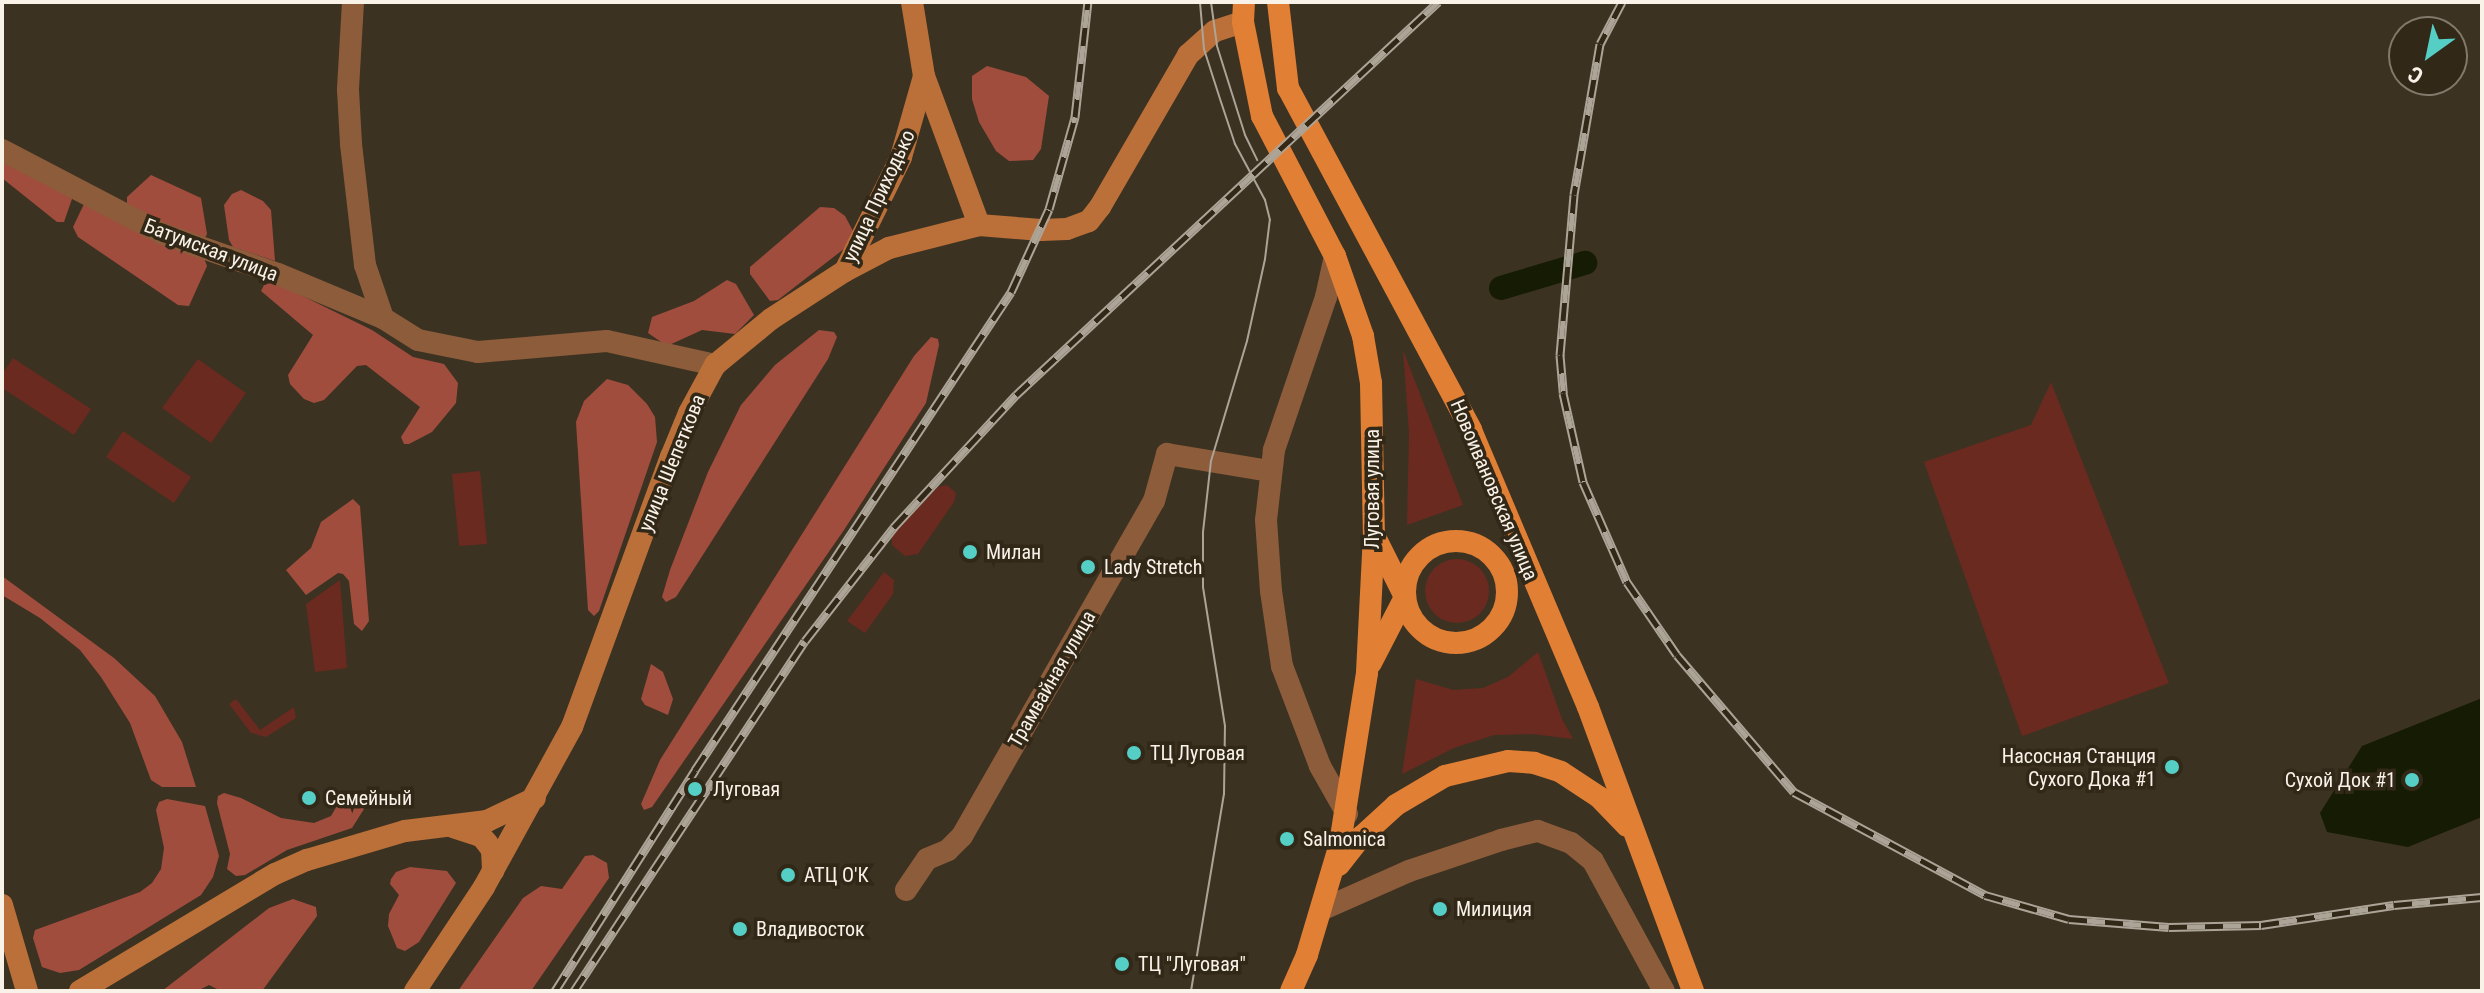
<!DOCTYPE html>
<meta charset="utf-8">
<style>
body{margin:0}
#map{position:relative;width:2484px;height:993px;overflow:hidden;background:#3c3222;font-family:"Roboto Condensed",sans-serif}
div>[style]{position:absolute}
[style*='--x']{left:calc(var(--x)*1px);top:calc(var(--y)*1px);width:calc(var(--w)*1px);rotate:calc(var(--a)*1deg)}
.green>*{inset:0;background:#6a2a1f}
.round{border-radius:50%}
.forest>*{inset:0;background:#a14d3e}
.water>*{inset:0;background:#161c03}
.canal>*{height:24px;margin:-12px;padding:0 12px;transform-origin:12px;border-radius:12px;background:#161c03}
.minor>*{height:22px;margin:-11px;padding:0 11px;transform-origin:11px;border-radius:11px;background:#8c5c3b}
.secondary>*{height:22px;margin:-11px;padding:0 11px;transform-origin:11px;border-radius:11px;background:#bc7039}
.primary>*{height:22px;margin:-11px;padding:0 11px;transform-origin:11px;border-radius:11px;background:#e17f34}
.primary>.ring{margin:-11px;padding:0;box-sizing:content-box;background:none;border:22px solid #e17f34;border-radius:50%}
.tram>*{height:2px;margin:-1px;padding:0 1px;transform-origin:1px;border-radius:1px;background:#aca497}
.rail>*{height:9px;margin-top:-4.5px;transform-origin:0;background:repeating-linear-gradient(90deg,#322818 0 18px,#aca497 0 36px);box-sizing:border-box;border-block:2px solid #aca497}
.dots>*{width:22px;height:22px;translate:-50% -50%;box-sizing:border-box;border:4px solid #322818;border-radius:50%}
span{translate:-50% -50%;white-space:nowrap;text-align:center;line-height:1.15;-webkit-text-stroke:7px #322818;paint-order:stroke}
.street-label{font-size:20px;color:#f9f2e8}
.poi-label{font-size:20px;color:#f9f2e8}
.left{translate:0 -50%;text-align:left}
.right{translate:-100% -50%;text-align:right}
.frame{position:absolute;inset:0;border:4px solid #f9f2e8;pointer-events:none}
.north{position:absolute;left:2388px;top:16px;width:80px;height:80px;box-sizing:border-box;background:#322818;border:2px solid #82796b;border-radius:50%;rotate:213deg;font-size:22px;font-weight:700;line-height:32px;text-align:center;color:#f9f2e8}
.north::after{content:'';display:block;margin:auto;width:28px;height:36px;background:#55cec6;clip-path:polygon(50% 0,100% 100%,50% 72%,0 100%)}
</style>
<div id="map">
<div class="green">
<i style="clip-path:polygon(1403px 350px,1463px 505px,1407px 525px,1409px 433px)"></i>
<i style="clip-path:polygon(13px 358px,91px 409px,74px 435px,2px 388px,2px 374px)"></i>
<i style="clip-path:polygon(198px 359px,246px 393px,211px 443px,162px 408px)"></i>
<i style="clip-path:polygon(2051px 382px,2169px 683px,2022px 736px,1924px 462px,2031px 425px)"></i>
<i style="clip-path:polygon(123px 431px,191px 477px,174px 503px,106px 457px)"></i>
<i style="clip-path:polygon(480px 471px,487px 544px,459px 546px,452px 474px)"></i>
<i style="clip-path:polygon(947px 485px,956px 493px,954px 502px,918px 554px,905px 556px,892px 545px,892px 535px,938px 487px)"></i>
<i class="round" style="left:1425px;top:559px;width:64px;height:64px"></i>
<i style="clip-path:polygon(884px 572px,894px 580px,893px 594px,865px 633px,847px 621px)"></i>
<i style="clip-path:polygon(340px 580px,347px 668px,315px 672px,306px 604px)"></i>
<i style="clip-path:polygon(1538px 652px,1562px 719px,1573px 739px,1532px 734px,1494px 735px,1454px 748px,1402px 774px,1416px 679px,1453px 690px,1483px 688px,1508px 677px)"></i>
<i style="clip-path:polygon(236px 699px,260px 730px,294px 707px,296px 718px,266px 737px,251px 733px,229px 704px)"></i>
</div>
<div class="forest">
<i style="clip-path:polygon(987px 66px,1026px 77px,1049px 96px,1041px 149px,1033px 160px,1009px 161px,996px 151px,979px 122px,972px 99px,972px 76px)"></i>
<i style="clip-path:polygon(2px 159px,73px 196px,64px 222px,57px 222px,2px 178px)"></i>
<i style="clip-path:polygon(151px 175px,201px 198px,207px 234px,205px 238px,166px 227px,127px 205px,127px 197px)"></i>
<i style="clip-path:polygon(241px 190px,263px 201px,271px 210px,275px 261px,233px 247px,229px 240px,224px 205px,232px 194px)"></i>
<i style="clip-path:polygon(84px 204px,204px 258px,207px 266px,189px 306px,178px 305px,78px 237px,73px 227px)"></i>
<i style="clip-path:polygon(820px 207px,834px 208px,845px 216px,853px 231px,849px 245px,778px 300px,770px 301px,750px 274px,750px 267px)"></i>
<i style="clip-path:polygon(727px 280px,736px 284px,754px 315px,735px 334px,702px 330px,667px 346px,648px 333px,652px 317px,694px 301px)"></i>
<i style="clip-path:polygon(274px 282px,372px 330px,413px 357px,444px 364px,458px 383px,456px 403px,432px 432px,409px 444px,404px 444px,401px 437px,420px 407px,366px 365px,357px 366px,324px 400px,314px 403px,304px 399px,290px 384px,288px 375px,313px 335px,261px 291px,264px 285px)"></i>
<i style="clip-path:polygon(819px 330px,834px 332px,837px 337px,828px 359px,676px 597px,666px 602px,662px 597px,670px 570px,708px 472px,741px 405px,775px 365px)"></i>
<i style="clip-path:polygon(931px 337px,938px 339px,939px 345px,926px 403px,844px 530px,652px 807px,644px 810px,641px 804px,660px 760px,914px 356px)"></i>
<i style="clip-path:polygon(607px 379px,628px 385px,647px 404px,655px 417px,657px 442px,599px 611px,594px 616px,588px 610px,576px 422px,584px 401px)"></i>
<i style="clip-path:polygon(353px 499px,360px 506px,369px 621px,362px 631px,354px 624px,349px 581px,343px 574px,338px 573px,306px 595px,286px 570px,311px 548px,321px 522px)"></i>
<i style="clip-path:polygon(2px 576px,114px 658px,155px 696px,182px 742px,196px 787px,162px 787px,151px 780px,130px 723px,101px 677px,80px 650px,40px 618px,2px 595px)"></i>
<i style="clip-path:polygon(651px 664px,663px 672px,673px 699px,668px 715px,645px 705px,641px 699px)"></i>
<i style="clip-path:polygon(224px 793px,241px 798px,281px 818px,314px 823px,331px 816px,341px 799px,362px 804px,364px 809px,352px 828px,287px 850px,245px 875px,236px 876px,227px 869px,230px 854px,217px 803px,218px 796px)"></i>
<i style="clip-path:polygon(167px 799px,205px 806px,219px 856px,213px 877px,201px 895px,79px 970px,60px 973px,42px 967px,33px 938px,35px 930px,140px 892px,152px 883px,161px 869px,164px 848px,156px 810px,159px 802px)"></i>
<i style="clip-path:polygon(593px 855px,607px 863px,609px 878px,531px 991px,458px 991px,523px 898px,541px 886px,562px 889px,585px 856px)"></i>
<i style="clip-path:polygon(410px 867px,447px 871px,456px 883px,419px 942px,405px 951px,397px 948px,388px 926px,389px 914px,399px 895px,390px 884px,391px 879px,396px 872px)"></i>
<i style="clip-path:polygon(293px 899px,316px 907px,317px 916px,262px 991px,221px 991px,209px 985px,197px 991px,162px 991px,269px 908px)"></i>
</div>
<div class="water">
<i style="clip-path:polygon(2482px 698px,2482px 817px,2408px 847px,2327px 832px,2320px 813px,2362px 746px)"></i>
</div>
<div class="canal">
<i style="--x:1501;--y:288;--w:88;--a:-16.6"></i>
</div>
<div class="minor">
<i style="--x:353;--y:2;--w:88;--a:93.3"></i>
<i style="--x:348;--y:90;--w:54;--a:86.8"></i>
<i style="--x:351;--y:144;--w:122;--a:83.4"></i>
<i style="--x:365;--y:265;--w:56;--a:71.2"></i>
<i style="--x:383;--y:318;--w:41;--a:32.2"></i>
<i style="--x:418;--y:340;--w:61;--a:11.3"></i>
<i style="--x:478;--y:352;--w:129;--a:-4.9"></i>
<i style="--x:607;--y:341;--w:111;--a:12.5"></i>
<i style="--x:2;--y:150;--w:182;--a:27.6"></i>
<i style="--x:163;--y:234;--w:122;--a:19.2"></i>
<i style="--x:278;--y:274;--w:114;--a:22.7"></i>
<i style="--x:1335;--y:256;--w:42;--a:102.4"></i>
<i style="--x:1326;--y:297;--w:162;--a:108.8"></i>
<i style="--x:1274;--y:450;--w:70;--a:96.5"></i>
<i style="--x:1266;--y:520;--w:71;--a:86"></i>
<i style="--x:1271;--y:591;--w:76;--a:81.7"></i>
<i style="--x:1282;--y:666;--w:107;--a:69.2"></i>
<i style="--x:1320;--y:766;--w:55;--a:60.6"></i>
<i style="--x:906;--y:890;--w:37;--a:-56"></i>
<i style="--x:927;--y:859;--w:23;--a:-23"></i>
<i style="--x:948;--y:850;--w:20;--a:-45"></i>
<i style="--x:962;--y:836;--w:386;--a:-60.2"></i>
<i style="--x:1154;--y:501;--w:49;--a:-74.5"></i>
<i style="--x:1167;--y:454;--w:104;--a:9.4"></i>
<i style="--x:1321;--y:910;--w:96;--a:-23.9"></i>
<i style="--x:1409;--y:871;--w:97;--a:-18.6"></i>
<i style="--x:1501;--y:840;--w:38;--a:-14"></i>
<i style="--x:1538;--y:831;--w:35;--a:20"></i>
<i style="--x:1571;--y:843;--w:28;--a:39"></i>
<i style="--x:1593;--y:861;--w:148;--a:61.4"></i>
</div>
<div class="secondary">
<i style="--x:912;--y:2;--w:75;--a:80.8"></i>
<i style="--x:924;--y:76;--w:159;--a:69.7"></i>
<i style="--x:845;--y:271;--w:127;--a:-63.8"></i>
<i style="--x:901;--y:157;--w:84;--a:-74.1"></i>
<i style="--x:453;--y:827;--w:29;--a:18"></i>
<i style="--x:481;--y:836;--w:9;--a:49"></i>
<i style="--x:487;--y:843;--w:9;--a:54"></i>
<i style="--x:492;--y:850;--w:21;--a:87"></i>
<i style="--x:2;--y:905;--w:90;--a:73.8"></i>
<i style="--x:80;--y:991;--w:227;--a:-31"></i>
<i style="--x:275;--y:874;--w:35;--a:-24"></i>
<i style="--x:307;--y:860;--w:102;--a:-16.5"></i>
<i style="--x:405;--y:831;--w:83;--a:-7"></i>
<i style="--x:487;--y:821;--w:53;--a:-25.6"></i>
<i style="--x:415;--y:991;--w:125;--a:-56.4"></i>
<i style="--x:484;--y:887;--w:183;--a:-61.2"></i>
<i style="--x:572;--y:727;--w:288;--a:-69.9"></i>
<i style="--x:671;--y:457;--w:48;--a:-67.8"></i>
<i style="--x:689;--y:413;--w:55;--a:-61.6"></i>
<i style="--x:715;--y:365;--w:72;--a:-39.4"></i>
<i style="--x:771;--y:319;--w:88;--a:-33"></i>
<i style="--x:845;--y:271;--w:50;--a:-27.6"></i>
<i style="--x:889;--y:248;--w:93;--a:-14.3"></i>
<i style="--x:979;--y:225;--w:62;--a:4.6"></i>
<i style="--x:1041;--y:230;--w:26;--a:-2"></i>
<i style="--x:1067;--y:229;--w:23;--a:-20"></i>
<i style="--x:1089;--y:221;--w:18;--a:-52"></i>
<i style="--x:1100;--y:207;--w:176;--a:-59.9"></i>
<i style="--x:1188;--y:55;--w:36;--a:-42"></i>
<i style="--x:1215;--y:31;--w:29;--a:-18"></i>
</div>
<div class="primary">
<i style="--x:1244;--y:2;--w:20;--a:93"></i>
<i style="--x:1243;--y:22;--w:96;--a:78.6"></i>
<i style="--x:1262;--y:116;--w:158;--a:62.5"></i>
<i style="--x:1335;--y:256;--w:85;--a:70.7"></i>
<i style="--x:1363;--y:336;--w:48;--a:80.3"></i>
<i style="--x:1371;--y:383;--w:151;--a:88.9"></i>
<i style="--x:1374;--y:534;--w:139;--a:92.9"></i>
<i style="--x:1367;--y:673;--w:173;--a:99"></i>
<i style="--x:1340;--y:844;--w:116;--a:106.6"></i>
<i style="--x:1307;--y:955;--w:39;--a:114"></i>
<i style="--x:1278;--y:2;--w:87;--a:83.4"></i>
<i style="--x:1288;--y:88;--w:388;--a:61.8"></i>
<i style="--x:1471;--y:430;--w:301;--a:67.1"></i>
<i style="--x:1588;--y:707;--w:303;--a:69.7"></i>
<i style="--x:1375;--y:537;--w:67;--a:63.4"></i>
<i class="ring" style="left:1405px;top:541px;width:80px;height:80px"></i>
<i style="--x:1371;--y:663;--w:74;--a:-62.7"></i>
<i style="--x:1339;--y:865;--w:36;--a:-52"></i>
<i style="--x:1361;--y:837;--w:47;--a:-42.4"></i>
<i style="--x:1396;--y:805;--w:57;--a:-30.6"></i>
<i style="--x:1445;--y:776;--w:65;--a:-13.4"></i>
<i style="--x:1508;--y:761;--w:26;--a:4"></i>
<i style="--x:1534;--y:763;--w:28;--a:18"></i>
<i style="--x:1561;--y:772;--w:45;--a:33.3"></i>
<i style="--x:1599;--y:797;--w:40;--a:46"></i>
</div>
<div class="tram">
<i style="--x:1211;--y:2;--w:44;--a:82.2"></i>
<i style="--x:1217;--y:46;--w:93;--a:72.5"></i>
<i style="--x:1245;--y:135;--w:28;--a:64"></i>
<i style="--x:1191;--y:991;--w:200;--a:-80.5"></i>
<i style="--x:1224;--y:794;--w:68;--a:-89.2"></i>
<i style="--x:1225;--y:726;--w:141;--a:-99"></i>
<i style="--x:1203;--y:587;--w:55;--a:-90"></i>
<i style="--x:1203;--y:532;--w:71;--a:-83.6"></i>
<i style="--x:1211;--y:461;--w:125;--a:-73.3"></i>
<i style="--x:1247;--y:341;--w:84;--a:-77.6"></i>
<i style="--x:1265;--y:259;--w:39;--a:-83"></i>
<i style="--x:1270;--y:220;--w:21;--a:-104"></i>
<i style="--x:1265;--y:200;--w:64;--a:-118.2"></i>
<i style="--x:1235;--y:144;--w:44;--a:-108.4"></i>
<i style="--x:1221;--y:102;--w:56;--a:-107.8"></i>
<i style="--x:1204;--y:49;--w:47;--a:-94.9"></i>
</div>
<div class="rail">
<i style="--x:1622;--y:2;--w:47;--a:117.6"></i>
<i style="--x:1600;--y:44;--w:153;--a:99.8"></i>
<i style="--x:1574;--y:195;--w:161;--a:95"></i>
<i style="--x:1560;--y:355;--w:38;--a:85"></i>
<i style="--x:1563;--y:393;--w:91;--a:77.3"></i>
<i style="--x:1583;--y:482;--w:109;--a:66.3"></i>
<i style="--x:1627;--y:582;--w:88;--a:55.6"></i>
<i style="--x:1677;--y:655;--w:180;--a:49.5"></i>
<i style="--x:1794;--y:792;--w:217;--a:28.3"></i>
<i style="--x:1985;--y:895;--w:87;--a:15.9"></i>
<i style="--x:2069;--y:919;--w:100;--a:4.6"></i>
<i style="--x:2169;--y:927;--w:92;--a:-1.2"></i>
<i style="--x:2261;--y:925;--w:134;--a:-8.6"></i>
<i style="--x:2394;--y:905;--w:88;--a:-5.2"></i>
<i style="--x:555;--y:991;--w:262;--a:-57.6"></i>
<i style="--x:695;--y:770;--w:573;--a:-56.53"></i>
<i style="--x:1011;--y:292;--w:91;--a:-65.4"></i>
<i style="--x:1049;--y:209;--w:96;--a:-74.2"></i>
<i style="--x:1075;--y:117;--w:116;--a:-83.6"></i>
<i style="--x:574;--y:991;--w:419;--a:-56.6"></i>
<i style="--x:805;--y:641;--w:145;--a:-52"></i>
<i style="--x:894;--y:527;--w:180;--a:-47.3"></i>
<i style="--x:1016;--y:395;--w:577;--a:-42.96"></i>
</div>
<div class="dots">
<i style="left:970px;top:552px;background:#55cec6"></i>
<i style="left:1088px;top:567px;background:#55cec6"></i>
<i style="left:1134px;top:753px;background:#55cec6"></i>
<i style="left:2172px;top:767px;background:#55cec6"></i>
<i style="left:2412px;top:780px;background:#55cec6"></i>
<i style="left:695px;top:789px;background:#55cec6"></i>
<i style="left:309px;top:798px;background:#55cec6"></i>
<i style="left:1287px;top:839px;background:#55cec6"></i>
<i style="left:788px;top:875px;background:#55cec6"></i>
<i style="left:1440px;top:909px;background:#55cec6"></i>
<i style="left:740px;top:929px;background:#55cec6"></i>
<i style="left:1122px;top:964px;background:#55cec6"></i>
</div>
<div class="street-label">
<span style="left:879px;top:196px;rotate:-65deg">улица Приходько</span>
<span style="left:211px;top:250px;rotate:21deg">Батумская улица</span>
<span style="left:672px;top:463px;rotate:-68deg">улица Шепеткова</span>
<span style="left:1372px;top:489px;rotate:-90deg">Луговая улица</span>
<span style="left:1494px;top:490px;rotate:67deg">Новоивановская улица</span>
<span style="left:1052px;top:679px;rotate:-60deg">Трамвайная улица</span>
</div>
<div class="poi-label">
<span class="left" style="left:986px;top:552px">Милан</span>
<span class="left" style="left:1104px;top:567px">Lady Stretch</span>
<span class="left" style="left:1150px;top:753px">ТЦ Луговая</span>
<span class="right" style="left:2156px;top:768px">Насосная Станция<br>Сухого Дока #1</span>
<span class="right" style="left:2396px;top:780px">Сухой Док #1</span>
<span class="left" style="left:713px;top:789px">Луговая</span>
<span class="left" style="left:325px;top:798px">Семейный</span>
<span class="left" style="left:1303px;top:839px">Salmonica</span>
<span class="left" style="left:804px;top:875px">АТЦ О'К</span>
<span class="left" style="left:1456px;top:909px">Милиция</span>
<span class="left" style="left:756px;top:929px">Владивосток</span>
<span class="left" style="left:1138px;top:964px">ТЦ "Луговая"</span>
</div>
<div class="frame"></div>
<div class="north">С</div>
</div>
